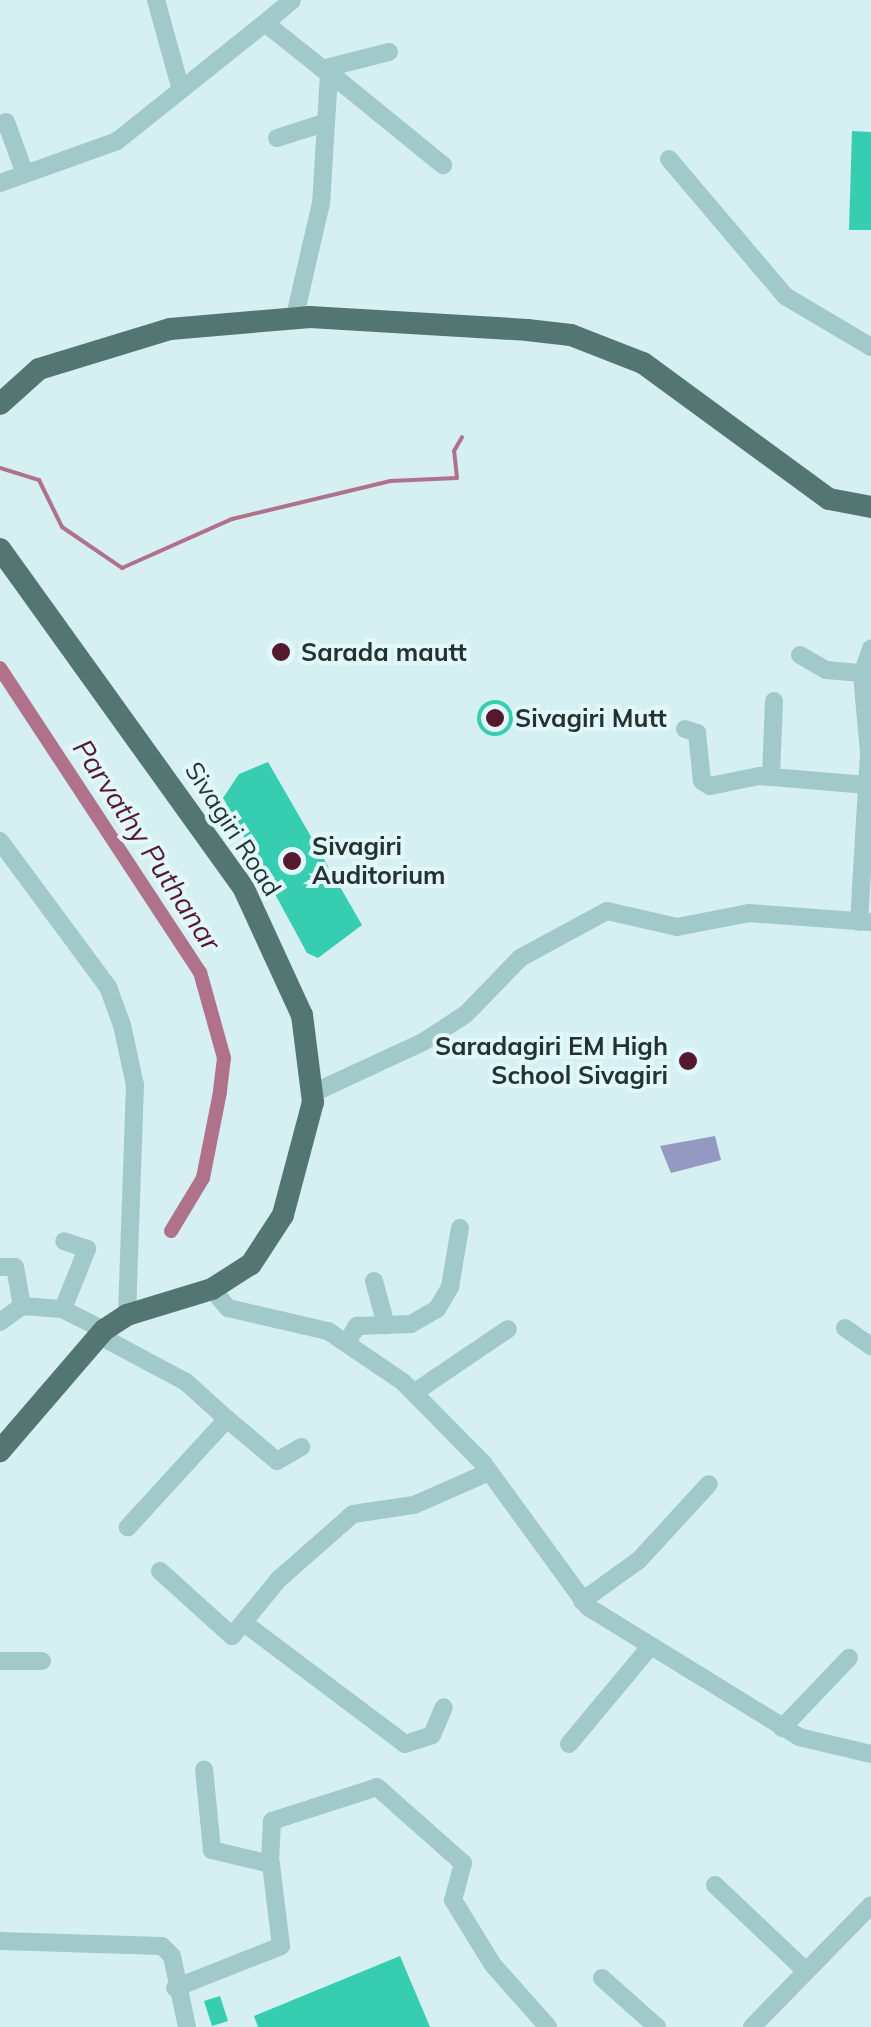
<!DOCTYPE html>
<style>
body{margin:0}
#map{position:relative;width:871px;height:2027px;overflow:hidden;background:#d5eff2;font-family:Mulish,sans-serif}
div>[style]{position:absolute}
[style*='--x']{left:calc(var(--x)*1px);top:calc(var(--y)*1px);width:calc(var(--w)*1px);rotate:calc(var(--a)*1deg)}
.green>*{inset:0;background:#9499c1}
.stream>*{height:4px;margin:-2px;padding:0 2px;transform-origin:2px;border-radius:2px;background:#b0728b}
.canal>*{height:14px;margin:-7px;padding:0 7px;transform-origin:7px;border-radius:7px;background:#b0728b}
.building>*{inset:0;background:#37cdb0}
.round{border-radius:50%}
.minor>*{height:18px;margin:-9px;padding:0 9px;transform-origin:9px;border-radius:9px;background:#a1c9ca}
.major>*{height:22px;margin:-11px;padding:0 11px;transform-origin:11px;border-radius:11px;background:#547673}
.dots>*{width:28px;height:28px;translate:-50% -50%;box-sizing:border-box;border:5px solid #e1f7fa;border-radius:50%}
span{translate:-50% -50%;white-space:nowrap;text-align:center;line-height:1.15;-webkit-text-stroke:8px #e1f7fa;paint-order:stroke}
.poi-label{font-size:25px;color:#243332;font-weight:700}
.left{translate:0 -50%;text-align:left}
.right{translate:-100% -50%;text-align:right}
.street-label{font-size:25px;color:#243332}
.water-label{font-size:28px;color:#56182f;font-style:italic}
</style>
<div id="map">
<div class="green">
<i style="clip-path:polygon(715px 1136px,721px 1160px,671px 1173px,660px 1146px)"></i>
</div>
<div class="stream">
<i style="--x:0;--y:468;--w:41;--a:17.1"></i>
<i style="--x:39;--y:480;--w:52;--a:63.9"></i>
<i style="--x:62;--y:527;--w:73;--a:34.3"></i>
<i style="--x:122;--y:568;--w:120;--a:-24"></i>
<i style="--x:232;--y:519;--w:163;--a:-13.5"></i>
<i style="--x:390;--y:481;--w:67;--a:-2.6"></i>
<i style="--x:457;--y:478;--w:27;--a:-96"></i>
<i style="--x:454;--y:451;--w:16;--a:-60"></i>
</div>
<div class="canal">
<i style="--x:0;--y:668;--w:364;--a:56.7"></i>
<i style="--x:200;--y:972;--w:89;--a:74.4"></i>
<i style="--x:224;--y:1058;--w:34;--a:97"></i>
<i style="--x:220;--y:1092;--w:88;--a:101.2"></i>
<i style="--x:203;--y:1178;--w:62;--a:121.1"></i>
</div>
<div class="building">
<i style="clip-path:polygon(852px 131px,871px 132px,871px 230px,849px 230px)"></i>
<i class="round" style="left:477px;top:700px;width:36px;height:36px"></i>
<i style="clip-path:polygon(268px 762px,362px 925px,318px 958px,307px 953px,223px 798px,239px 774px)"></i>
<i style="clip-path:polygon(400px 1956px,430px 2027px,258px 2027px,254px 2016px)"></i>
<i style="clip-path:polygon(220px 1996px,228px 2021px,212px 2026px,204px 2001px)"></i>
</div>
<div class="minor">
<i style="--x:156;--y:0;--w:93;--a:74.5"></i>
<i style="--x:265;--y:23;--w:35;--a:-40"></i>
<i style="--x:326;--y:68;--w:65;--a:-14.3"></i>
<i style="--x:326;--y:70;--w:151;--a:39.1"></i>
<i style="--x:6;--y:122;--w:55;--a:69.9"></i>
<i style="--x:277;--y:138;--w:49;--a:-17.7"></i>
<i style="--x:669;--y:159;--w:180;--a:49.7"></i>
<i style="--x:785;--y:296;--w:100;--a:30.7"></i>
<i style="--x:0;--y:183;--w:124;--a:-19.7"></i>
<i style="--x:117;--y:141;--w:189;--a:-38.6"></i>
<i style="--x:265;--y:23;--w:82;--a:38.6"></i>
<i style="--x:329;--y:74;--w:129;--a:93.5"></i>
<i style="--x:321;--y:203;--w:120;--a:103"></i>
<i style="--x:800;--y:655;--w:30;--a:30"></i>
<i style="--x:826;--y:670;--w:36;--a:5"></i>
<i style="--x:685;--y:729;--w:13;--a:18"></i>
<i style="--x:697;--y:733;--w:48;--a:84.1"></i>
<i style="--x:702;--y:781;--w:9;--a:32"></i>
<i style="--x:710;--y:786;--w:50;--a:-11.5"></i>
<i style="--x:759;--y:776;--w:109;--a:4.7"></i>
<i style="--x:771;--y:776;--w:75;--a:-87.7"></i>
<i style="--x:0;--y:841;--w:182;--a:53.5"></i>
<i style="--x:108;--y:987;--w:40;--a:69.8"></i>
<i style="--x:122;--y:1025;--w:61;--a:77.8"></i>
<i style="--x:135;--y:1085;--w:230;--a:92"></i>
<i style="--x:859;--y:922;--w:170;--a:-86.6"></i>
<i style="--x:869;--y:752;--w:77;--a:-95.2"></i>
<i style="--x:862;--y:675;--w:28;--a:-71"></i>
<i style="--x:313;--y:1093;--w:121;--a:-24.9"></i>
<i style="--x:423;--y:1042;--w:51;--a:-33.1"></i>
<i style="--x:466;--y:1014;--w:78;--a:-46"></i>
<i style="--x:520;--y:958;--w:99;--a:-28.4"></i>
<i style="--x:607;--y:911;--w:72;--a:12.9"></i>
<i style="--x:677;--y:927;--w:73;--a:-11"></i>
<i style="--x:749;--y:913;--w:122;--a:4.2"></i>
<i style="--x:0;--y:1267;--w:15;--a:0"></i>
<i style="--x:15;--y:1267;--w:40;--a:80"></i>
<i style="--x:374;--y:1281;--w:46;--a:74.7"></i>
<i style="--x:212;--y:1289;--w:25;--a:50"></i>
<i style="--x:228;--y:1308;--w:103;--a:13"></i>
<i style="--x:328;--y:1331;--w:91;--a:34.2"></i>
<i style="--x:403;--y:1382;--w:114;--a:45.4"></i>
<i style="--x:483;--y:1463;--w:178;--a:53.9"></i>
<i style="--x:588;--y:1607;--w:248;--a:31.6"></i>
<i style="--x:799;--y:1737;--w:74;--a:13.3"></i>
<i style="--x:63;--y:1309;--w:65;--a:-68.2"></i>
<i style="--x:87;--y:1249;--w:24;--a:-161"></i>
<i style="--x:0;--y:1322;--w:27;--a:-36"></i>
<i style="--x:22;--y:1306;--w:40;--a:4.3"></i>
<i style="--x:62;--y:1309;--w:47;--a:26.6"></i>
<i style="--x:845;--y:1328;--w:32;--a:35"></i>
<i style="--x:98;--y:1335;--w:100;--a:28.1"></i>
<i style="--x:186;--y:1382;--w:55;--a:42.1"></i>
<i style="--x:227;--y:1419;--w:147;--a:132.5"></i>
<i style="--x:347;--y:1342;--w:19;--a:-58"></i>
<i style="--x:357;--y:1326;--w:54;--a:-2.1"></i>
<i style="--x:411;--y:1324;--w:30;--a:-30"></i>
<i style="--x:437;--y:1309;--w:26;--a:-59"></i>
<i style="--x:450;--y:1287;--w:60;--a:-80.4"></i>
<i style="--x:415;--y:1392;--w:112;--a:-34.1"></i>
<i style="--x:227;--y:1419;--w:65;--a:40"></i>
<i style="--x:277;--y:1461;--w:28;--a:-30"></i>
<i style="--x:160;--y:1571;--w:97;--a:42.1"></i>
<i style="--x:232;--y:1636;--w:74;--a:-50.5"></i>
<i style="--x:279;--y:1579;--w:98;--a:-41.3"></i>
<i style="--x:353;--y:1514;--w:62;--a:-8.4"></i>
<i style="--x:414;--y:1505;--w:82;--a:-23.7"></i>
<i style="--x:582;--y:1601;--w:70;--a:-35.7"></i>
<i style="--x:639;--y:1560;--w:103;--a:-47.4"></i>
<i style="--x:244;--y:1623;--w:201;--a:36.9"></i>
<i style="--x:405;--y:1744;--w:28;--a:-18"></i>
<i style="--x:432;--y:1735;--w:30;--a:-67"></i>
<i style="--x:0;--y:1661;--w:42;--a:0"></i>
<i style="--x:782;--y:1728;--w:97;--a:-46.3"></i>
<i style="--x:569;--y:1744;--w:125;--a:-50.2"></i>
<i style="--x:270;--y:1862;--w:41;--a:-87.2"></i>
<i style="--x:272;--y:1821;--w:110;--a:-17.9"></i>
<i style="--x:377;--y:1787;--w:115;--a:41.5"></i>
<i style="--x:463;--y:1863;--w:38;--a:105"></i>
<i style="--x:453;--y:1900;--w:76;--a:58.4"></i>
<i style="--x:493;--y:1965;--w:83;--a:48.4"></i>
<i style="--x:715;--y:1885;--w:124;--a:43.4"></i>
<i style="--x:0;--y:1941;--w:162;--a:1.8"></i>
<i style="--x:162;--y:1946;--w:14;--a:45"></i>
<i style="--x:172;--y:1956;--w:73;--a:78.1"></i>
<i style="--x:602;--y:1978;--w:74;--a:41.7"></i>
<i style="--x:175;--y:1988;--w:114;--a:-21.6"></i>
<i style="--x:281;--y:1946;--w:83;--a:-97"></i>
<i style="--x:271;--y:1864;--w:61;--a:-166.7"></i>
<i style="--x:212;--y:1850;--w:81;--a:-95.6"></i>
<i style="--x:752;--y:2027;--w:170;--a:-45.7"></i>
</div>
<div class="major">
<i style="--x:0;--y:404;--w:52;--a:-41.9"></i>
<i style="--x:39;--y:369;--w:137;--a:-17"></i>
<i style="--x:170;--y:329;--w:141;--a:-4.9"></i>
<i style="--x:310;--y:317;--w:217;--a:3.4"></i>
<i style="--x:527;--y:330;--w:44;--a:6.5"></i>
<i style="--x:571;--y:335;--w:77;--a:21.3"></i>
<i style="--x:643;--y:363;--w:230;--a:36.2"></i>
<i style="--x:829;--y:499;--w:43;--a:10.8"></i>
<i style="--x:0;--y:549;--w:416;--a:54.3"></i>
<i style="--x:243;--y:887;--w:141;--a:65.3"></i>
<i style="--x:302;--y:1015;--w:88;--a:82.8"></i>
<i style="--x:313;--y:1102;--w:117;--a:104.9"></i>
<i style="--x:283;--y:1215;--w:59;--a:123.1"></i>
<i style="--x:251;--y:1264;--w:46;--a:147.3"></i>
<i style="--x:212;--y:1289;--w:89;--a:163"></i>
<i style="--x:127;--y:1315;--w:27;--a:147"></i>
<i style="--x:104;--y:1330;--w:160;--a:130.7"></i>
</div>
<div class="dots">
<i style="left:281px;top:652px;background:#56182f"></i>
<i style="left:495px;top:718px;background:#56182f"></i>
<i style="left:292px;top:861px;background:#56182f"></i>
<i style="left:688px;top:1061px;background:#56182f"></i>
</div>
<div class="poi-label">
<span class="left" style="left:301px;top:652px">Sarada mautt</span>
<span class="left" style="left:515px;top:718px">Sivagiri Mutt</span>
<span class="left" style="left:312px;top:861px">Sivagiri<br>Auditorium</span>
<span class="right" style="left:668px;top:1061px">Saradagiri EM High<br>School Sivagiri</span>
</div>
<div class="street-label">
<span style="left:233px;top:829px;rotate:57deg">Sivagiri Road</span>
</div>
<div class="water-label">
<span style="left:147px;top:845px;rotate:57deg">Parvathy Puthanar</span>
</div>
</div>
